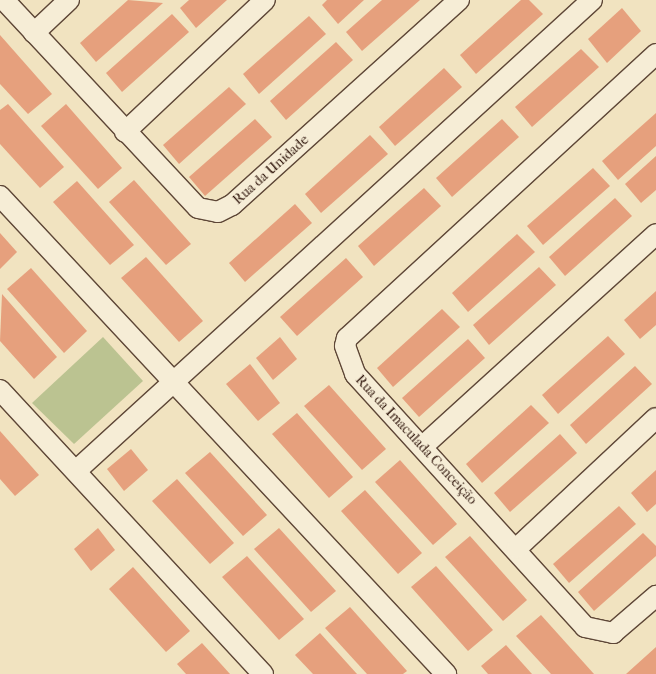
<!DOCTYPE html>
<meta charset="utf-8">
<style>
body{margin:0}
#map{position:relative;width:656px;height:674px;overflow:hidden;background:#f1e3c0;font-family:"IM FELL French Canon",serif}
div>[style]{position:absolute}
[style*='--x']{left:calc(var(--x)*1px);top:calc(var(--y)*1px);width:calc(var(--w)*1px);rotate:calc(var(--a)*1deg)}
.green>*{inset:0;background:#bbc391}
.building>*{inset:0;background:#e6a07d}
.roads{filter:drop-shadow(1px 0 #5e4737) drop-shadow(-1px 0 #5e4737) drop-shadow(0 1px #5e4737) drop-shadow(0 -1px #5e4737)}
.street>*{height:20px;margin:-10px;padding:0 10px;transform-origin:10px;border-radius:10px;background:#f6edd6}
span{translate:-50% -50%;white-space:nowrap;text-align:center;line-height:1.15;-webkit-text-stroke:4.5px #f6edd6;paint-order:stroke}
.street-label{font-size:14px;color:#2d1309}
</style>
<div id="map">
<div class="green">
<i style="clip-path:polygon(103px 337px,143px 381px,74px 444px,32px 403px)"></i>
</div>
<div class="building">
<i style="clip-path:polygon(128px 0,163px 3px,96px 62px,80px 43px)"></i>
<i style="clip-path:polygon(189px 0,227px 0,196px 28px,180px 8px)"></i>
<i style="clip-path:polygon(327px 0,364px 0,338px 24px,322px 5px)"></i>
<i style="clip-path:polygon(382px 0,420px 0,362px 51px,346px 32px)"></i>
<i style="clip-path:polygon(521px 0,529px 0,543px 14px,476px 74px,460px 55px)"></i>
<i style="clip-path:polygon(622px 8px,641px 31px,607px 63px,588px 39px)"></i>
<i style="clip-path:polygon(172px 14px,189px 32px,122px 92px,106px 73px)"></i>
<i style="clip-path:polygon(309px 16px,326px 34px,259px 94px,243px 74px)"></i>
<i style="clip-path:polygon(0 35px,52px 94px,28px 114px,0 84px)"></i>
<i style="clip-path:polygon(336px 42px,353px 60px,286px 120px,270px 101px)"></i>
<i style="clip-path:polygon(581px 49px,599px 67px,532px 127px,515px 107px)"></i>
<i style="clip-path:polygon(444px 68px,462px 87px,395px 146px,379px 127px)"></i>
<i style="clip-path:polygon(229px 87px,246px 104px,179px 164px,163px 145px)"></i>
<i style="clip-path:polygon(8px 104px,64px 167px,40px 188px,0 144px,0 110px)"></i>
<i style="clip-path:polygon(66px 104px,122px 168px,98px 189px,41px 126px)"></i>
<i style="clip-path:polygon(656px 113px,656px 146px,618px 180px,602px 161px)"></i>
<i style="clip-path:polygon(255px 119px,272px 137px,205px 196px,189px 177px)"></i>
<i style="clip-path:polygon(502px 119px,519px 137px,452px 197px,436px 178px)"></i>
<i style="clip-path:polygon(370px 135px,388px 154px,321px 213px,305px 194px)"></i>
<i style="clip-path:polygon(656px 156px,656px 190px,641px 203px,625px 184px)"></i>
<i style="clip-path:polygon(593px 168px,610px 186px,543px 245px,527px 226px)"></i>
<i style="clip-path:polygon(134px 180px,191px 244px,166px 265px,109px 202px)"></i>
<i style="clip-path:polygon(77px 181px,134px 245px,110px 265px,53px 202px)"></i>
<i style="clip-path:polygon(424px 188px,441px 206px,374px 266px,358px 246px)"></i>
<i style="clip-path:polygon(615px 198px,632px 216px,565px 276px,549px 257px)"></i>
<i style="clip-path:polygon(295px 204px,312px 223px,245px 282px,229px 263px)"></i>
<i style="clip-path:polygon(0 233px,17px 252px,0 269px)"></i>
<i style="clip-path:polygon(517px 234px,535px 252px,468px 312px,452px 293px)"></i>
<i style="clip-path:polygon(146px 257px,203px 321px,179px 342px,121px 278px)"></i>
<i style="clip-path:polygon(346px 258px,363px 277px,297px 336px,280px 317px)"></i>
<i style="clip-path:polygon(539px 267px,556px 285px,489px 345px,473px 325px)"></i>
<i style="clip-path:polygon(31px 268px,87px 331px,64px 353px,7px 289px)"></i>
<i style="clip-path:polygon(656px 291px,656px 325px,640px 339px,624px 320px)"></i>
<i style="clip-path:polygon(2px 294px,57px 357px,34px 379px,0 341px)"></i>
<i style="clip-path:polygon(442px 309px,460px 327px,393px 387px,377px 368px)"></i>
<i style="clip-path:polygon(608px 336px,625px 354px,558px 414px,542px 395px)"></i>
<i style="clip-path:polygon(280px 337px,297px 359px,273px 380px,256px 358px)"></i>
<i style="clip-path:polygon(468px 339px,485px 358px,419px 417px,402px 398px)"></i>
<i style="clip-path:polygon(250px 364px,280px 403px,258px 421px,226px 384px)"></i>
<i style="clip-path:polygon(635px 366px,652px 384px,586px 444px,570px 425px)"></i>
<i style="clip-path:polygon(329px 385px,386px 449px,362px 470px,304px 406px)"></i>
<i style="clip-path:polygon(531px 405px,549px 423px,482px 483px,466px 464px)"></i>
<i style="clip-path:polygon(297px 413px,353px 477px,329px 498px,272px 434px)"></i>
<i style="clip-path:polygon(0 431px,39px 475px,15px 496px,0 479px)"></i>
<i style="clip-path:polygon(560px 434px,577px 453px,510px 512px,494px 493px)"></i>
<i style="clip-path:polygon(131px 449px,148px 470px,124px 491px,107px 469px)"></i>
<i style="clip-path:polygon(210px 452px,267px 515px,243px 536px,185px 473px)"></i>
<i style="clip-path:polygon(400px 460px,457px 524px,433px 545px,375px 482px)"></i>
<i style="clip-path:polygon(656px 470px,656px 504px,647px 512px,631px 493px)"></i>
<i style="clip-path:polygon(177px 479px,234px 543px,210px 564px,152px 501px)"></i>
<i style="clip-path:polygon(365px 490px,422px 553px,398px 574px,341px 511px)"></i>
<i style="clip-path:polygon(619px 506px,636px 524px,569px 583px,553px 564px)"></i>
<i style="clip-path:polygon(98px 528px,115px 550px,91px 571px,74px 549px)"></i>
<i style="clip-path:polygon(279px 528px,336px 591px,311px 612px,254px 549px)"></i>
<i style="clip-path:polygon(643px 533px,656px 546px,656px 556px,594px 611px,578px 592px)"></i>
<i style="clip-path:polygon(470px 536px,527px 600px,503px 621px,445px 557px)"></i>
<i style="clip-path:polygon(247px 556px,304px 619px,279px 640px,222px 577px)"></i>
<i style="clip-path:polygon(436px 566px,493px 630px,468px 651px,411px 587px)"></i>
<i style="clip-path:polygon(133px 567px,190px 631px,166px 652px,109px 589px)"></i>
<i style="clip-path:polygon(350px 607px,407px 671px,403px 674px,367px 674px,325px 628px)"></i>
<i style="clip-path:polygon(541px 615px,594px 674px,551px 674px,516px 636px)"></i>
<i style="clip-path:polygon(320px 633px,357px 674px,313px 674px,295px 655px)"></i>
<i style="clip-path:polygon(202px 643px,230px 674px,186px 674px,177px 664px)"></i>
<i style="clip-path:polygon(506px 645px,532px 674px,488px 674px,481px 666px)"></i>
<i style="clip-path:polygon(656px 647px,656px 674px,626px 674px)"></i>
</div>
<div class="roads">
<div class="street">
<i style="--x:4;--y:0;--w:284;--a:47"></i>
<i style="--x:198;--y:208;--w:20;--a:11"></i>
<i style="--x:218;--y:212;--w:16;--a:-27"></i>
<i style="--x:232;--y:205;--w:306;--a:-42.1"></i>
<i style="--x:34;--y:33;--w:48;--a:-43.3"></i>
<i style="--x:656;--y:54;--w:420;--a:137.4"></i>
<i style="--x:347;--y:338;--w:8;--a:104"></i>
<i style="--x:345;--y:346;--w:30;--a:70"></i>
<i style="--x:355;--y:374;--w:342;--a:47.7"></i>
<i style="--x:585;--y:627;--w:29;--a:12"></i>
<i style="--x:613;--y:633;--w:57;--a:-40.7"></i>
<i style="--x:125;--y:132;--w:192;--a:-43.3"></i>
<i style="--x:0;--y:196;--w:654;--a:46.98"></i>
<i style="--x:0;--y:390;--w:387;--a:47.2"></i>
<i style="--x:422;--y:447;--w:316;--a:-42.3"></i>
<i style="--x:77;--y:470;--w:697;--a:-42.38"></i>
<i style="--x:517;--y:548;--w:190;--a:-43.1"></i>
</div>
</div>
<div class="street-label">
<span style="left:271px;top:170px;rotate:-42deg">Rua da Unidade</span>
<span style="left:416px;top:440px;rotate:47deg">Rua da Imaculada Conceição</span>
</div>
</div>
